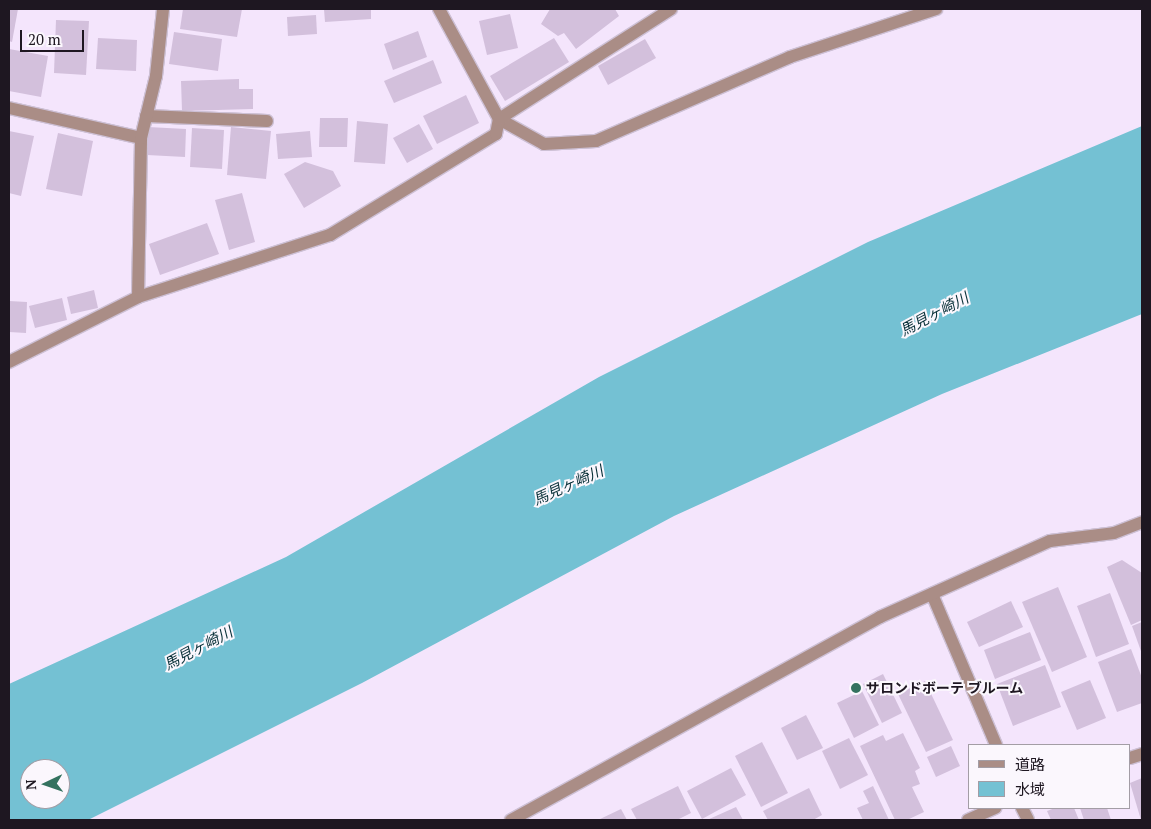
<!DOCTYPE html>
<meta charset="utf-8">
<style>
body{margin:0}
#map{position:relative;width:1151px;height:829px;overflow:hidden;background:#f4e5fc;font-family:"PT Serif","Noto Sans JP",serif}
div>[style]{position:absolute}
[style*='--x']{left:calc(var(--x)*1px);top:calc(var(--y)*1px);width:calc(var(--w)*1px);rotate:calc(var(--a)*1deg)}
.water>*{inset:0;background:#74c1d3}
.building>*{inset:0;background:#d3c0dc}
.roads{filter:drop-shadow(1px 0 #cdc0d5) drop-shadow(-1px 0 #cdc0d5) drop-shadow(0 1px #cdc0d5) drop-shadow(0 -1px #cdc0d5)}
.minor>*{height:12px;margin:-6px;padding:0 6px;transform-origin:6px;border-radius:6px;background:#aa8d86}
.dots>*{width:14px;height:14px;translate:-50% -50%;box-sizing:border-box;border:2px solid #fbf7fd;border-radius:50%}
span{translate:-50% -50%;white-space:nowrap;text-align:center;line-height:1.15;-webkit-text-stroke:4px #fbf7fd;paint-order:stroke}
.poi-label{font-size:14px;color:#1e1721;font-weight:700}
.left{translate:0 -50%;text-align:left}
.water-label{font-size:15px;color:#072f37;font-style:italic}
.frame{position:absolute;inset:0;border:10px solid #1e1721;pointer-events:none}
.legend{position:absolute;left:968px;top:744px;width:162px;height:65px;box-sizing:border-box;background:#fbf7fd;border:1px solid #a39da5;margin:0;padding:6px 9px;list-style:none;font-size:15px;color:#1e1721}
.legend li{display:flex;align-items:center;gap:10px;height:25px}
.legend b{width:25px;border:1px solid #a39da5}
.north{position:absolute;left:20px;top:759px;width:50px;height:50px;box-sizing:border-box;background:#fbf7fd;border:1px solid #a39da5;border-radius:50%;rotate:267deg;font-size:14px;font-weight:700;line-height:20px;text-align:center;color:#1e1721}
.north::after{content:'';display:block;margin:auto;width:18px;height:22px;background:#34725f;clip-path:polygon(50% 0,100% 100%,50% 72%,0 100%)}
.scale{position:absolute;left:20px;top:30px;width:64px;height:22px;box-sizing:border-box;border:2px solid #1e1721;border-top:0;padding-left:6px;font-size:15px;line-height:18px;white-space:nowrap;color:#1e1721;-webkit-text-stroke:4px #fbf7fd;paint-order:stroke}
</style>
<div id="map">
<div class="water">
<i style="clip-path:polygon(evenodd,1142px 126px,1142px 314px,942px 394px,674px 516px,362px 683px,88px 820px,9px 820px,9px 684px,286px 557px,599px 377px,868px 242px,1142px 126px,30px 769px,60px 769px,60px 799px,30px 799px,30px 769px)"></i>
</div>
<div class="building">
<i style="clip-path:polygon(9px 9px,18px 9px,12px 42px,9px 41px)"></i>
<i style="clip-path:polygon(183px 9px,242px 9px,237px 37px,180px 29px)"></i>
<i style="clip-path:polygon(324px 9px,371px 9px,371px 19px,325px 22px)"></i>
<i style="clip-path:polygon(550px 9px,615px 9px,619px 16px,576px 49px,564px 33px,558px 36px,541px 24px)"></i>
<i style="clip-path:polygon(510px 14px,518px 48px,487px 55px,479px 21px)"></i>
<i style="clip-path:polygon(316px 15px,317px 34px,288px 36px,287px 17px)"></i>
<i style="clip-path:polygon(56px 20px,89px 21px,86px 75px,54px 73px)"></i>
<i style="clip-path:polygon(418px 31px,427px 57px,393px 70px,384px 44px)"></i>
<i style="clip-path:polygon(174px 32px,222px 39px,218px 71px,169px 64px)"></i>
<i style="clip-path:polygon(98px 38px,137px 40px,136px 71px,96px 69px)"></i>
<i style="clip-path:polygon(554px 38px,569px 62px,505px 101px,490px 76px)"></i>
<i style="clip-path:polygon(645px 39px,656px 58px,608px 85px,598px 66px)"></i>
<i style="clip-path:polygon(9px 49px,48px 56px,41px 97px,9px 91px)"></i>
<i style="clip-path:polygon(433px 60px,442px 83px,394px 103px,384px 81px)"></i>
<i style="clip-path:polygon(239px 79px,239px 89px,253px 89px,253px 109px,182px 111px,181px 81px)"></i>
<i style="clip-path:polygon(466px 95px,479px 123px,437px 144px,423px 116px)"></i>
<i style="clip-path:polygon(320px 118px,348px 118px,347px 147px,319px 147px)"></i>
<i style="clip-path:polygon(357px 121px,388px 124px,385px 164px,354px 162px)"></i>
<i style="clip-path:polygon(419px 124px,433px 149px,407px 163px,393px 138px)"></i>
<i style="clip-path:polygon(148px 127px,186px 129px,185px 157px,147px 155px)"></i>
<i style="clip-path:polygon(231px 127px,271px 131px,266px 179px,227px 175px)"></i>
<i style="clip-path:polygon(192px 128px,224px 130px,222px 169px,190px 167px)"></i>
<i style="clip-path:polygon(9px 131px,34px 136px,21px 196px,9px 193px)"></i>
<i style="clip-path:polygon(310px 131px,312px 157px,278px 159px,276px 134px)"></i>
<i style="clip-path:polygon(58px 133px,93px 141px,82px 196px,46px 189px)"></i>
<i style="clip-path:polygon(305px 162px,333px 171px,341px 186px,304px 208px,284px 174px)"></i>
<i style="clip-path:polygon(242px 193px,255px 242px,229px 250px,215px 200px)"></i>
<i style="clip-path:polygon(207px 223px,219px 254px,160px 275px,149px 244px)"></i>
<i style="clip-path:polygon(94px 290px,98px 308px,71px 314px,67px 297px)"></i>
<i style="clip-path:polygon(62px 298px,67px 320px,35px 328px,29px 306px)"></i>
<i style="clip-path:polygon(9px 301px,27px 302px,26px 333px,9px 332px)"></i>
<i style="clip-path:polygon(1122px 560px,1142px 573px,1142px 620px,1131px 625px,1107px 567px)"></i>
<i style="clip-path:polygon(1058px 587px,1087px 657px,1052px 672px,1022px 602px)"></i>
<i style="clip-path:polygon(1110px 593px,1129px 644px,1096px 657px,1077px 606px)"></i>
<i style="clip-path:polygon(1011px 601px,1023px 627px,979px 647px,967px 622px)"></i>
<i style="clip-path:polygon(1142px 622px,1142px 654px,1132px 626px)"></i>
<i style="clip-path:polygon(1030px 632px,1041px 660px,995px 679px,984px 650px)"></i>
<i style="clip-path:polygon(1131px 649px,1142px 678px,1142px 703px,1117px 712px,1098px 662px)"></i>
<i style="clip-path:polygon(1045px 665px,1061px 707px,1013px 726px,997px 684px)"></i>
<i style="clip-path:polygon(883px 674px,902px 713px,882px 723px,863px 684px)"></i>
<i style="clip-path:polygon(1090px 680px,1106px 718px,1077px 730px,1061px 692px)"></i>
<i style="clip-path:polygon(925px 681px,953px 740px,926px 752px,898px 694px)"></i>
<i style="clip-path:polygon(862px 691px,879px 725px,854px 738px,837px 703px)"></i>
<i style="clip-path:polygon(806px 715px,823px 748px,797px 760px,781px 728px)"></i>
<i style="clip-path:polygon(903px 733px,920px 768px,915px 771px,920px 784px,912px 787px,924px 812px,907px 820px,895px 820px,860px 746px,883px 735px,886px 741px)"></i>
<i style="clip-path:polygon(849px 738px,868px 775px,840px 789px,822px 751px)"></i>
<i style="clip-path:polygon(762px 742px,788px 793px,761px 807px,735px 756px)"></i>
<i style="clip-path:polygon(951px 746px,960px 766px,936px 777px,927px 757px)"></i>
<i style="clip-path:polygon(731px 768px,746px 795px,702px 819px,687px 791px)"></i>
<i style="clip-path:polygon(1142px 778px,1142px 820px,1141px 820px,1130px 783px)"></i>
<i style="clip-path:polygon(678px 786px,691px 813px,677px 820px,637px 820px,631px 809px)"></i>
<i style="clip-path:polygon(873px 786px,889px 820px,863px 820px,857px 808px,869px 803px,863px 791px)"></i>
<i style="clip-path:polygon(809px 788px,822px 815px,813px 820px,768px 820px,763px 811px)"></i>
<i style="clip-path:polygon(736px 807px,743px 820px,707px 820px)"></i>
<i style="clip-path:polygon(1055px 808px,1074px 808px,1079px 820px,1051px 820px,1047px 811px)"></i>
<i style="clip-path:polygon(1080px 808px,1107px 808px,1111px 820px,1084px 820px)"></i>
<i style="clip-path:polygon(621px 809px,627px 820px,598px 820px)"></i>
</div>
<div class="roads">
<div class="minor">
<i style="--x:439;--y:9;--w:125;--a:61.4"></i>
<i style="--x:499;--y:119;--w:51;--a:29.1"></i>
<i style="--x:544;--y:144;--w:52;--a:-3.3"></i>
<i style="--x:596;--y:141;--w:211;--a:-23.4"></i>
<i style="--x:790;--y:57;--w:154;--a:-18.2"></i>
<i style="--x:9;--y:108;--w:135;--a:12.8"></i>
<i style="--x:146;--y:116;--w:121;--a:2.4"></i>
<i style="--x:138;--y:297;--w:159;--a:-88.9"></i>
<i style="--x:141;--y:138;--w:64;--a:-76.4"></i>
<i style="--x:156;--y:76;--w:67;--a:-84"></i>
<i style="--x:9;--y:362;--w:144;--a:-26.7"></i>
<i style="--x:138;--y:297;--w:202;--a:-17.9"></i>
<i style="--x:330;--y:235;--w:194;--a:-31.3"></i>
<i style="--x:496;--y:134;--w:15;--a:-79"></i>
<i style="--x:499;--y:119;--w:204;--a:-32.6"></i>
<i style="--x:932;--y:594;--w:164;--a:67"></i>
<i style="--x:1130;--y:758;--w:13;--a:-18"></i>
<i style="--x:1022;--y:808;--w:13;--a:63"></i>
<i style="--x:511;--y:820;--w:421;--a:-28.8"></i>
<i style="--x:880;--y:617;--w:186;--a:-24.1"></i>
<i style="--x:1050;--y:541;--w:64;--a:-7.1"></i>
<i style="--x:1114;--y:533;--w:30;--a:-21"></i>
<i style="--x:968;--y:820;--w:30;--a:-24"></i>
</div>
</div>
<div class="dots">
<i style="left:856px;top:688px;background:#34725f"></i>
</div>
<div class="poi-label">
<span class="left" style="left:866px;top:688px">サロンドボーテ ブルーム</span>
</div>
<div class="water-label">
<span style="left:934px;top:314px;rotate:-28deg">馬見ヶ崎川</span>
<span style="left:568px;top:485px;rotate:-24deg">馬見ヶ崎川</span>
<span style="left:198px;top:648px;rotate:-28deg">馬見ヶ崎川</span>
</div>
<div class="frame"></div>
<ul class="legend">
<li><b style="height:6px;background:#aa8d86"></b>道路</li>
<li><b style="height:14px;background:#74c1d3"></b>水域</li>
</ul>
<div class="north">N</div>
<div class="scale">20 m</div>
</div>
